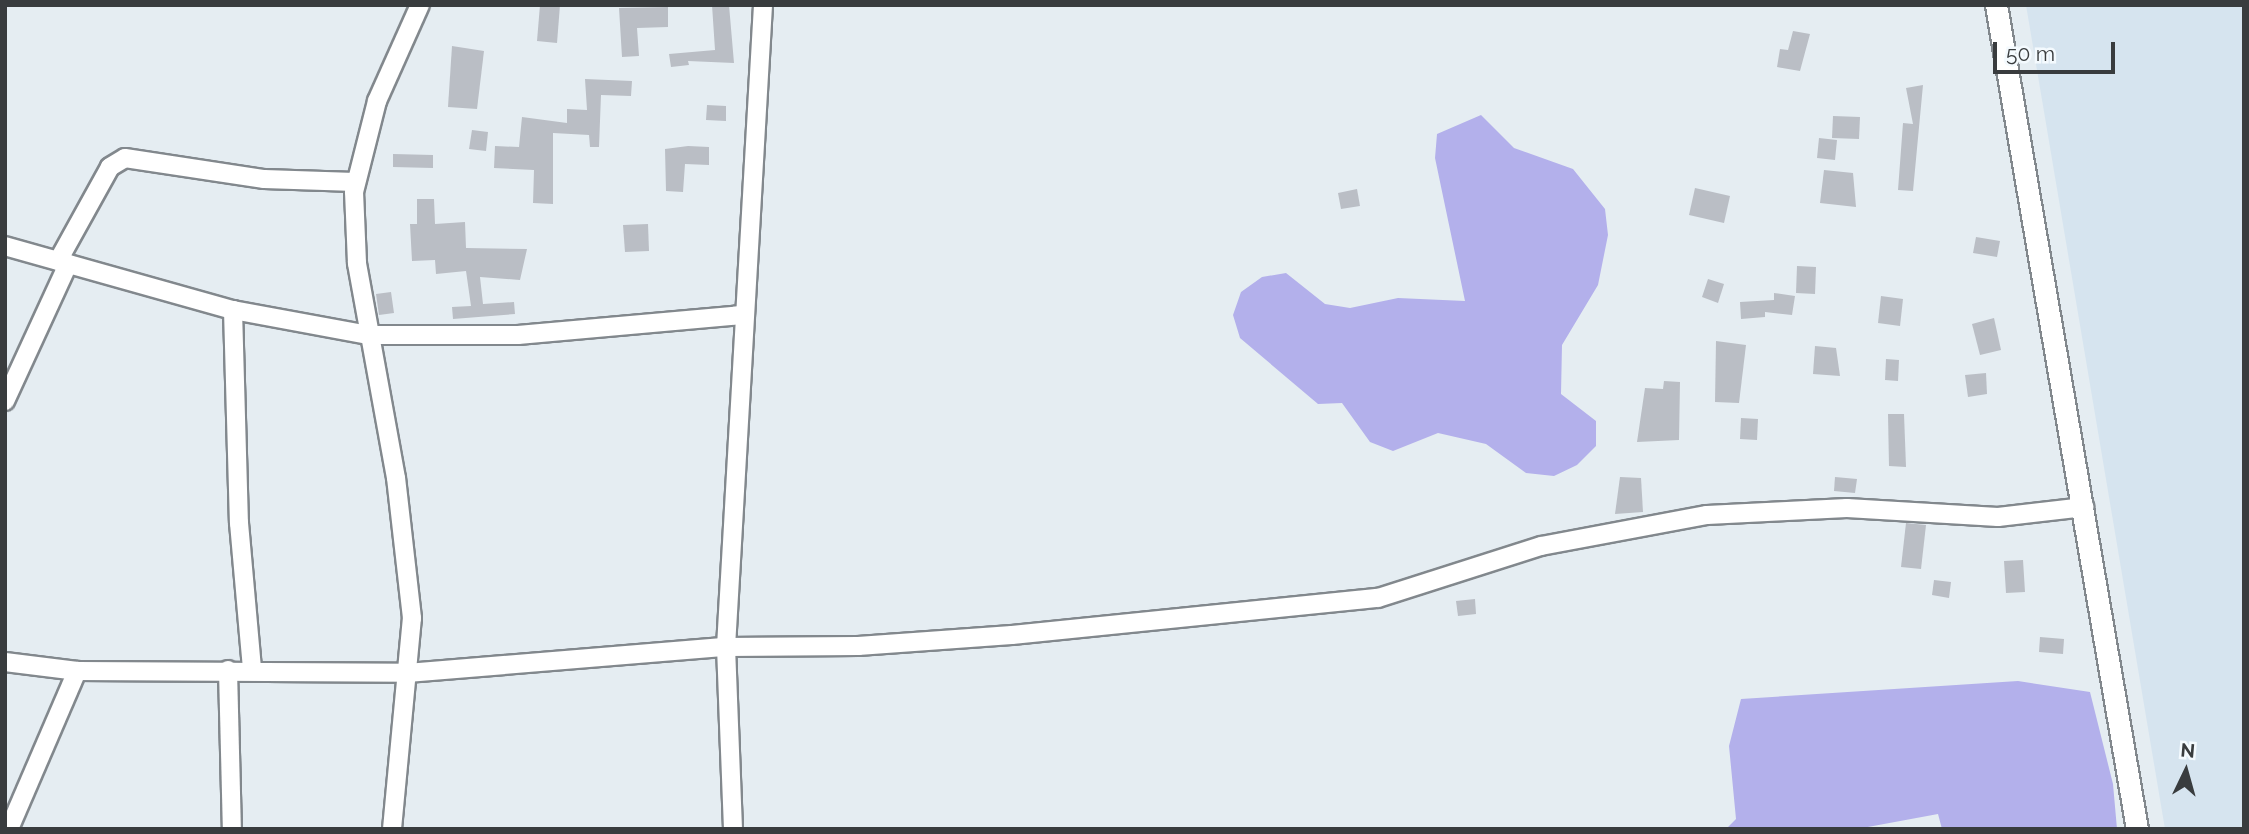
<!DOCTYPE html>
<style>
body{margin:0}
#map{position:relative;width:2249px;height:834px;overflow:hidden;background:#e5edf2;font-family:Raleway,sans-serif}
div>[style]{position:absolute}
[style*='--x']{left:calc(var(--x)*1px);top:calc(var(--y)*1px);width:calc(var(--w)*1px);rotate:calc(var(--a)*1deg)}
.built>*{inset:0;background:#d6e4ef}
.forest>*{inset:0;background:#b3b0eb}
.building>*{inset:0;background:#babec5}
.roads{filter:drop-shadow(2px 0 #82888d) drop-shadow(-2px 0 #82888d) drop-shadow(0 2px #82888d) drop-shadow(0 -2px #82888d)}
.minor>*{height:18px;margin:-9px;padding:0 9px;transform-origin:9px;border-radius:9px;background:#fff}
.tertiary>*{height:21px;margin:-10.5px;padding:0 10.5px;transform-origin:10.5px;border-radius:10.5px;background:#fff}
span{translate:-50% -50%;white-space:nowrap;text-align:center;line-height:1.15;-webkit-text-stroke:6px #f4fafe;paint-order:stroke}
.frame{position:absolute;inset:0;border:7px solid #393c3e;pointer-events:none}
.north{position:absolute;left:2151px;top:736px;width:70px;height:70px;-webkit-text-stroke:5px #f4fafe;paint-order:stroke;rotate:5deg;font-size:19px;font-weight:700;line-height:28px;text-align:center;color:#393c3e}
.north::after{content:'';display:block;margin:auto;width:24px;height:32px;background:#393c3e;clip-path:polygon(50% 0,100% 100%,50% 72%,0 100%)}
.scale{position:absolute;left:1993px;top:42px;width:122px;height:32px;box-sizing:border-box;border:4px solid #393c3e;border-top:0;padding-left:9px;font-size:21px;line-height:24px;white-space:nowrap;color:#393c3e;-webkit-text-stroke:5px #f4fafe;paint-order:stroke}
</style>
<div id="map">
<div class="built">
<i style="clip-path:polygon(2026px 5px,2244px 5px,2244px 829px,2165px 829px)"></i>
</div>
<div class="forest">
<i style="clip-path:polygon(1481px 115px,1514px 148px,1573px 169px,1605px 209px,1608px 235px,1598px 285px,1562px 345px,1561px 394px,1596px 421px,1596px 446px,1577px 465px,1554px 476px,1526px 473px,1486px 444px,1438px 433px,1393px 451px,1370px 442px,1342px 403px,1318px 404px,1240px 338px,1233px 315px,1241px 292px,1262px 277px,1286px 273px,1325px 304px,1350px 308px,1398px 298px,1465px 301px,1435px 158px,1437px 134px)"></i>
<i style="clip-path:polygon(2018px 681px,2090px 692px,2113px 784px,2117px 829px,1942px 829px,1938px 814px,1857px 829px,1726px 829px,1736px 819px,1729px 746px,1741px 699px)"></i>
</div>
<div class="building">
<i style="clip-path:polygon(540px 5px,560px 5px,557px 43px,537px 41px)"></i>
<i style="clip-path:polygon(712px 5px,729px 5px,734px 63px,688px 61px,689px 65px,671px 67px,669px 54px,715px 50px)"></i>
<i style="clip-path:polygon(668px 7px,668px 27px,637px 28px,639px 56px,622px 57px,619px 8px)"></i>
<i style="clip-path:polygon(1793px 31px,1810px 34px,1800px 71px,1777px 67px,1780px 49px,1788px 50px)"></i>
<i style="clip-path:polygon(452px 46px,484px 51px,477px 109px,448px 107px)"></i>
<i style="clip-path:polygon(585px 79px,632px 81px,631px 96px,601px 95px,599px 147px,590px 147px,589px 135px,553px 133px,553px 204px,533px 203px,534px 170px,494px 168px,495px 146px,519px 147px,522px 117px,567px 123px,567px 109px,587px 110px)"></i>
<i style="clip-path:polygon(1923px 85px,1913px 191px,1898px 190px,1903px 123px,1913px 124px,1906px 88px)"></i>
<i style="clip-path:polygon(707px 105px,726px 106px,726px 121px,706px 120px)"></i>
<i style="clip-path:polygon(1833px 116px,1860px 117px,1859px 139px,1832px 138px)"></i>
<i style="clip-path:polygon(472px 130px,488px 132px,486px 151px,469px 149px)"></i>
<i style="clip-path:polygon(1819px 138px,1837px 140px,1835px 160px,1817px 158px)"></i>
<i style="clip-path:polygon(688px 146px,709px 147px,709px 165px,685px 164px,683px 192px,666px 191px,665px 149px)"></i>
<i style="clip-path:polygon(393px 154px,433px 155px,433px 168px,393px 167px)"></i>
<i style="clip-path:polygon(1824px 170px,1853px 173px,1856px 207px,1820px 203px)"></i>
<i style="clip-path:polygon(1695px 188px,1730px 196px,1724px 223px,1689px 215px)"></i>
<i style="clip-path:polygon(1357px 189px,1360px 206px,1341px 209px,1338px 193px)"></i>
<i style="clip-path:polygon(417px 199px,434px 199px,435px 224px,465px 222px,466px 248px,527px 249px,520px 280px,480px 277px,483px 304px,514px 302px,515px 314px,453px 319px,452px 307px,471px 306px,466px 271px,436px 274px,435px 260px,412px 261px,410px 224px,417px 224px)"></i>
<i style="clip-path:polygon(648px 224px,649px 251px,625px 252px,623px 225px)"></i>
<i style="clip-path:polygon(1976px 237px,2000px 241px,1997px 257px,1973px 253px)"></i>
<i style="clip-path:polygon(1797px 266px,1816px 267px,1815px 294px,1796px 293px)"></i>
<i style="clip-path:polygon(1708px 279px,1724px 284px,1718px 303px,1702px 297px)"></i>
<i style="clip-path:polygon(391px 292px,394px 313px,379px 315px,376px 294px)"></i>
<i style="clip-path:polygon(1774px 293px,1795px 296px,1792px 315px,1765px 312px,1765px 317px,1741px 319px,1740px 302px,1774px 300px)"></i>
<i style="clip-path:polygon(1881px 296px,1903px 299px,1900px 326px,1878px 323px)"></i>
<i style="clip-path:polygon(1994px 318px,2001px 350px,1980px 355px,1972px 324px)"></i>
<i style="clip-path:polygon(1716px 341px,1746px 345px,1739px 403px,1715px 402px)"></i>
<i style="clip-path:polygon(1815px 346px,1836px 348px,1840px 376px,1813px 374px)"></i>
<i style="clip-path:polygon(1886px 359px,1899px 360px,1898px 381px,1885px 380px)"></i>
<i style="clip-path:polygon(1986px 373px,1987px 394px,1968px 397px,1965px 375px)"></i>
<i style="clip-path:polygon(1664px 381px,1680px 382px,1679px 440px,1637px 442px,1645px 388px,1663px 389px)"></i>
<i style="clip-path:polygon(1888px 414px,1904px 414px,1906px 467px,1889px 466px)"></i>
<i style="clip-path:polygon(1741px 418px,1758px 419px,1757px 440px,1740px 439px)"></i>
<i style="clip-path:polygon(1620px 477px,1641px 478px,1643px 512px,1615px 514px)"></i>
<i style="clip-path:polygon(1835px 477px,1857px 479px,1855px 493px,1834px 491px)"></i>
<i style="clip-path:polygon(1906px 523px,1926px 525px,1921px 569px,1901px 567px)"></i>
<i style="clip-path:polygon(2023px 560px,2025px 592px,2006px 593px,2004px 561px)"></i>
<i style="clip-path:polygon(1934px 580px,1951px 582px,1949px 598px,1932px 595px)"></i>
<i style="clip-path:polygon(1475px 599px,1476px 614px,1458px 616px,1456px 601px)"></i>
<i style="clip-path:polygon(2040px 637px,2064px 639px,2063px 654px,2039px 652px)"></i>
</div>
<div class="roads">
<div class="minor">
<i style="--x:5;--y:246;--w:237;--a:15.7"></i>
<i style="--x:233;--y:310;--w:137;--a:10.5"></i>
<i style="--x:368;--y:335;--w:150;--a:0"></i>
<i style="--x:518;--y:335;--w:227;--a:-5.1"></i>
<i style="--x:58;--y:261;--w:107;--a:-61"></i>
<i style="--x:110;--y:167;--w:17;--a:-31"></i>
<i style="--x:125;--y:158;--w:141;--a:8.6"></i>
<i style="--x:264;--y:179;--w:91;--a:1.9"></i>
<i style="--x:233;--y:310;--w:213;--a:88.4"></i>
<i style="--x:239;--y:523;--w:147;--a:84.9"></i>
<i style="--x:5;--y:401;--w:151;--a:-65.3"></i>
<i style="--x:5;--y:662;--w:73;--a:7.1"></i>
<i style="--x:77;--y:671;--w:330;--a:0.3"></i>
<i style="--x:407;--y:673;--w:320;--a:-4.7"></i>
<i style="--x:726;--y:647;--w:132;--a:-0.4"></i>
<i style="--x:858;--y:646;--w:154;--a:-4.1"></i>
<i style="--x:1012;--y:635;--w:368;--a:-5.8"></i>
<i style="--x:1378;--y:598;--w:171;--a:-17.7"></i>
<i style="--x:1541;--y:546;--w:169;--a:-10.6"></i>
<i style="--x:1707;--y:515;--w:140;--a:-2.9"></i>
<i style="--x:1847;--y:508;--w:151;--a:3.4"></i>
<i style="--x:1998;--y:517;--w:87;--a:-6.6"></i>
<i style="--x:228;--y:670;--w:159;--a:88.6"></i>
<i style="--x:9;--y:829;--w:172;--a:-66.7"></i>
<i style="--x:392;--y:829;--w:212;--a:-84.6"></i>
<i style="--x:412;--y:618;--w:141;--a:-96.5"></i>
<i style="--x:396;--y:478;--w:219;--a:-100.3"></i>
<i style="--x:357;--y:263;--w:71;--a:-92.4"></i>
<i style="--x:354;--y:192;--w:94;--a:-75.8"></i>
<i style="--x:377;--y:101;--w:105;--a:-65.9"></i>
<i style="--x:733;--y:829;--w:182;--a:-92.2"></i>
<i style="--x:726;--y:647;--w:643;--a:-86.7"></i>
</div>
<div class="tertiary">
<i style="--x:1996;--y:5;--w:836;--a:80.29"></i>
</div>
</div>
<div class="frame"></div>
<div class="north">N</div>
<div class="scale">50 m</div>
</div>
